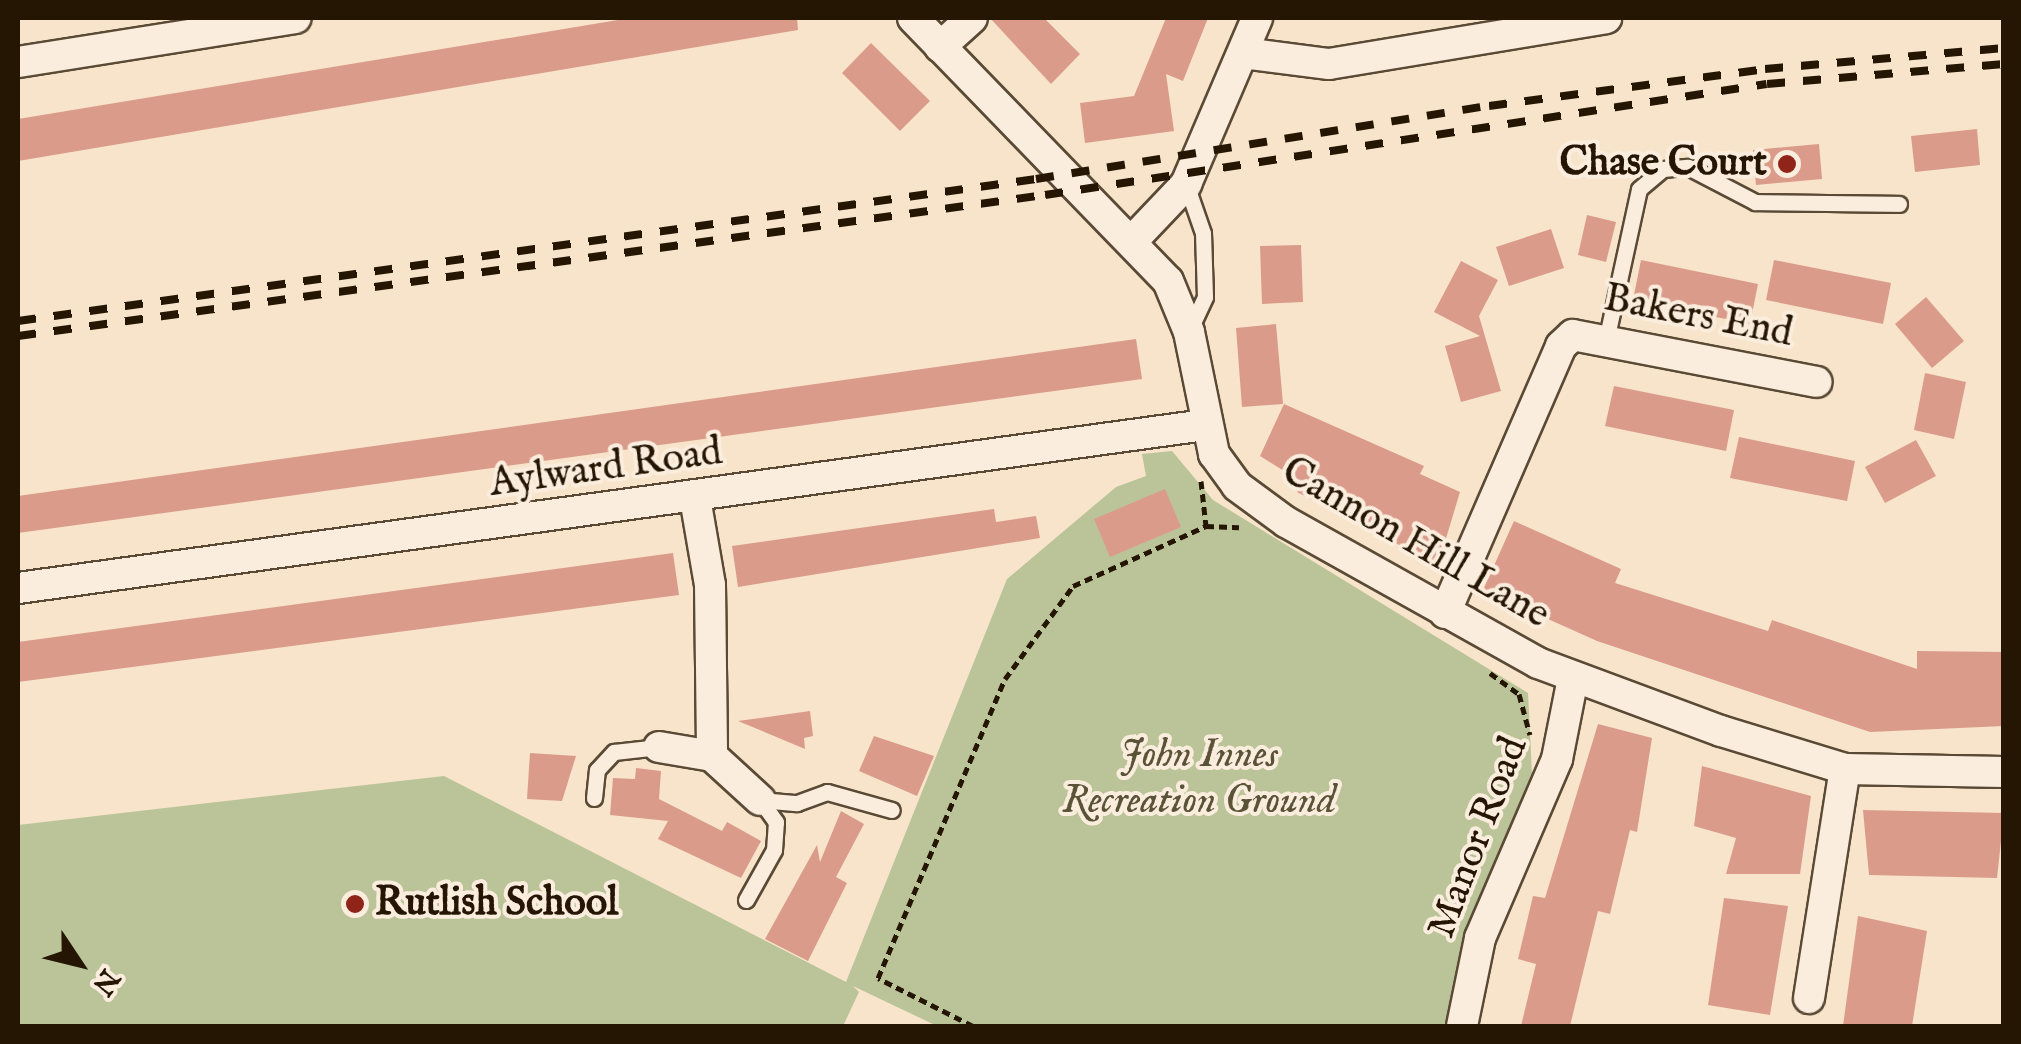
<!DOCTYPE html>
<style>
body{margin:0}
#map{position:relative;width:2021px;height:1044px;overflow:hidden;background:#f7e4ca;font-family:"IM FELL English",serif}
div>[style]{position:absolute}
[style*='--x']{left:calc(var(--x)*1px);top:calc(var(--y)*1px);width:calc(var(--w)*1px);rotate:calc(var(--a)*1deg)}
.green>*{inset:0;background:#bbc498}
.building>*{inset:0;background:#db9b8b}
.path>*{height:5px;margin-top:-2.5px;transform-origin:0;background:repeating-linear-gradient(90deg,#251603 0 8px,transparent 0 13px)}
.roads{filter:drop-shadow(2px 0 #5a4a35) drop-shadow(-2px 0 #5a4a35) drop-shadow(0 2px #5a4a35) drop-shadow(0 -2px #5a4a35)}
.service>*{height:15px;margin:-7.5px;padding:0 7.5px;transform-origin:7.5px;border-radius:7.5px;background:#faeddd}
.minor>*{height:30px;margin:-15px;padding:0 15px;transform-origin:15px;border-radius:15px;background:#faeddd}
.rail>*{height:8px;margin-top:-4px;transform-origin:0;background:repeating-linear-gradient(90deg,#251603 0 18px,transparent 0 36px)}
.dots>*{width:28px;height:28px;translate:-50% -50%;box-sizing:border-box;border:5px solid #faeddd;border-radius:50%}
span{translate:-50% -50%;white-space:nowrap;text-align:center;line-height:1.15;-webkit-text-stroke:8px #faeddd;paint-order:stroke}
.poi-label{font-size:40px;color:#251603;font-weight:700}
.right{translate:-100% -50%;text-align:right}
.left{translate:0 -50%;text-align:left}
.street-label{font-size:40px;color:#251603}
.park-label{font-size:40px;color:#5a5337;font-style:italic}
.frame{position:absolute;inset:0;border:20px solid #251603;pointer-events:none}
.north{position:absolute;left:30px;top:914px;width:100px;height:100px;-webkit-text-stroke:8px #faeddd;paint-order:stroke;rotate:125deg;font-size:28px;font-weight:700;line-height:40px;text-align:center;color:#251603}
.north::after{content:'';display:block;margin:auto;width:35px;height:45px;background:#251603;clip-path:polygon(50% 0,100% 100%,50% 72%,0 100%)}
</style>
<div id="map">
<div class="green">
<i style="clip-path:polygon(1172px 451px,1213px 500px,1528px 693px,1532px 773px,1475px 911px,1445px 1026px,937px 1026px,853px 986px,859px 992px,843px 1026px,18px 1026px,18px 825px,444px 776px,846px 982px,1007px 579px,1116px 487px,1146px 476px,1142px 454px)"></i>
</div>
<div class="building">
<i style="clip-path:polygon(630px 18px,797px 18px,798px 30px,18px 161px,18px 119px)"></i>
<i style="clip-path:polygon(990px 18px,1044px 18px,1080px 54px,1051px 84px)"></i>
<i style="clip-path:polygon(1166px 18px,1208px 18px,1183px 81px,1166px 74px,1174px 131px,1085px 143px,1080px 103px,1134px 96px)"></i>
<i style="clip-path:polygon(871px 43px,930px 101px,900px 131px,842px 73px)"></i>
<i style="clip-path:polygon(1977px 129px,1980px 165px,1915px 172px,1911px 136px)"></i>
<i style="clip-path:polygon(1819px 144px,1822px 179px,1756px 185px,1753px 150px)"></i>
<i style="clip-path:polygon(1587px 215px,1616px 222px,1606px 262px,1578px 255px)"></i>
<i style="clip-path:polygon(1551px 229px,1564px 268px,1509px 286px,1496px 247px)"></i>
<i style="clip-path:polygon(1301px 245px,1303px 302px,1262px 304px,1260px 246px)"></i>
<i style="clip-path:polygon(1641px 260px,1758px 284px,1750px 324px,1633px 300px)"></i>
<i style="clip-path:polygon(1774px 260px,1891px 283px,1883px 324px,1766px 300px)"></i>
<i style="clip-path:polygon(1461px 261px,1498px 280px,1479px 316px,1501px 391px,1461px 402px,1445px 346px,1480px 336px,1434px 312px)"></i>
<i style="clip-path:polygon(1926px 297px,1964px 341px,1932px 368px,1895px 324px)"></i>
<i style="clip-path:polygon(1276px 324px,1283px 404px,1242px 407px,1236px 328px)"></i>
<i style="clip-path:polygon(1136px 339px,1142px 379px,18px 533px,18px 496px)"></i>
<i style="clip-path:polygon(1925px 373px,1966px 382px,1954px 439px,1914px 430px)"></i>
<i style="clip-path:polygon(1614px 386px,1734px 410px,1726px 451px,1605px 426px)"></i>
<i style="clip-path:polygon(1284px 404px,1424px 466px,1420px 474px,1460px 492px,1438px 565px,1297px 492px,1302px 482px,1260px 456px)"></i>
<i style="clip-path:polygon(1739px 437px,1855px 461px,1847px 501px,1730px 478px)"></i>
<i style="clip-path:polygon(1916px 440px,1936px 476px,1885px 503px,1865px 467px)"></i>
<i style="clip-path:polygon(1165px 489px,1181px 527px,1110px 557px,1094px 519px)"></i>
<i style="clip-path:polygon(994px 509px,996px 522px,1036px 516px,1040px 538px,738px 587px,732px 546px)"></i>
<i style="clip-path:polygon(1514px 521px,1621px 569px,1615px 583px,1768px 631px,1772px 620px,1917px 669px,1917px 651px,2004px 652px,2004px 726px,1870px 732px,1597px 641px,1483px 590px)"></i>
<i style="clip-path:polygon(673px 553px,679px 595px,18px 682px,18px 642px)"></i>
<i style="clip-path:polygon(810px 711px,813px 736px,804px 738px,805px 749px,738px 721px)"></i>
<i style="clip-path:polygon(1598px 724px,1652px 738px,1637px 832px,1630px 830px,1610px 914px,1598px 911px,1570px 1026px,1521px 1026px,1536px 964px,1518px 959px,1533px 896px,1545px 898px)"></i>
<i style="clip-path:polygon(874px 736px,934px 756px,917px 796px,859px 771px)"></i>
<i style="clip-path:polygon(530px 753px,576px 756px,562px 801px,527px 799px)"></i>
<i style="clip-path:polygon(1702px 766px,1811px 796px,1800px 874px,1726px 874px,1736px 838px,1694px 826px)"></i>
<i style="clip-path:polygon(636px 768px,661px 771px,659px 799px,722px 831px,727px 822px,761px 841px,741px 878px,658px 839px,668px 821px,610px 815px,613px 778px,635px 779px)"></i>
<i style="clip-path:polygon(1863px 810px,2004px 813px,1997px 878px,1869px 875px)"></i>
<i style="clip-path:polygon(841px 811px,864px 824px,836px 877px,847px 883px,808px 961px,765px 939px,817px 845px,820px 862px)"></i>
<i style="clip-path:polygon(1724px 898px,1788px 906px,1770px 1015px,1708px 1005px)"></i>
<i style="clip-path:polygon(1858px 916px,1927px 931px,1912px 1026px,1843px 1026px)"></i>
</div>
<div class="path">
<i style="--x:1201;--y:481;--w:45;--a:83.7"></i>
<i style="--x:1490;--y:673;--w:36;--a:36"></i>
<i style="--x:1519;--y:694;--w:42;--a:75"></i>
<i style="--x:973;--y:1026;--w:106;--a:-153.2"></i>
<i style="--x:878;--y:978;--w:325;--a:-67"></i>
<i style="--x:1005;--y:679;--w:115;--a:-53.8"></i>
<i style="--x:1073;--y:586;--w:146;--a:-24.3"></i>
<i style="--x:1206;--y:526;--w:33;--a:2"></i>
</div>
<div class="roads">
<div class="service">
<i style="--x:1186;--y:184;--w:52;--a:70.9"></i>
<i style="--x:1203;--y:233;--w:64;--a:88.2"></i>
<i style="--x:1205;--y:297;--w:35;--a:115"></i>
<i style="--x:1607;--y:336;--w:150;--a:-77.7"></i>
<i style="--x:1639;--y:189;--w:31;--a:-40"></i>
<i style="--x:1663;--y:169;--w:25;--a:-5"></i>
<i style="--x:1688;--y:167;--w:76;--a:27.6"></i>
<i style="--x:1755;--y:202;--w:144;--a:0.8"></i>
<i style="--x:594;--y:798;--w:28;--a:-84"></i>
<i style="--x:597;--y:770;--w:25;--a:-47"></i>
<i style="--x:614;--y:752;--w:45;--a:-6.3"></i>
<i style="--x:760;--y:800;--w:37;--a:5"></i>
<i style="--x:797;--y:803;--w:32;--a:-20"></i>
<i style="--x:827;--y:792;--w:67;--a:15.5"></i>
<i style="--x:746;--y:900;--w:57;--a:-60.8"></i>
<i style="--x:774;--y:850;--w:28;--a:-86"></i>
<i style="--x:776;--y:822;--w:27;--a:-126"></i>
</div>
<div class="minor">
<i style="--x:913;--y:18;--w:366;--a:45.9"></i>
<i style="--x:1168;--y:281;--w:55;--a:67.6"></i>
<i style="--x:1189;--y:332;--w:125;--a:78.4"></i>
<i style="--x:1214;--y:454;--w:39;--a:54"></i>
<i style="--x:1237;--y:486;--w:61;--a:36.3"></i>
<i style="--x:1286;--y:522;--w:289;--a:29.2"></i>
<i style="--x:1538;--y:663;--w:195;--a:20.4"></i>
<i style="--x:1721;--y:731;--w:130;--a:17"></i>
<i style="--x:1845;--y:769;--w:159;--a:1.1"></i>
<i style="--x:940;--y:47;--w:43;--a:-42.2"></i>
<i style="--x:1243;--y:53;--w:87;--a:7.3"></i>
<i style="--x:1329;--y:64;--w:281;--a:-9.4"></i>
<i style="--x:18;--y:62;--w:281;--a:-9"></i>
<i style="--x:1132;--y:241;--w:79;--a:-46.5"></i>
<i style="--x:1186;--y:184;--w:181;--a:-66.8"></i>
<i style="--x:695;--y:498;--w:88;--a:80.2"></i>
<i style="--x:710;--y:585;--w:171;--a:89.3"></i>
<i style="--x:18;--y:588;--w:1198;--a:-7.82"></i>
<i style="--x:1445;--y:613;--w:291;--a:-66.5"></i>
<i style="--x:1561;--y:346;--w:16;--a:-43"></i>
<i style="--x:1573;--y:335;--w:248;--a:10.9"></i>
<i style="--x:659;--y:747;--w:54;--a:9.6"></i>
<i style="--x:712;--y:756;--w:65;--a:42.5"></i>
<i style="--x:1809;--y:998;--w:232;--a:-81.1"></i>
<i style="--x:1462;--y:1026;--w:90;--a:-78.4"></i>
<i style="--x:1480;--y:938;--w:195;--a:-66.7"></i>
<i style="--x:1557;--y:759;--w:83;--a:-78.8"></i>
</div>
</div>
<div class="rail">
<i style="--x:18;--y:321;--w:1028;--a:-7.94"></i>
<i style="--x:1036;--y:179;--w:459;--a:-9.2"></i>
<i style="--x:1489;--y:106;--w:278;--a:-7.6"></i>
<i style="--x:1765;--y:69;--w:240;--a:-5"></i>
<i style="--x:18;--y:336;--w:1037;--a:-7.82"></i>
<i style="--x:1045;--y:195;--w:730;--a:-8.74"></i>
<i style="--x:1767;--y:84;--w:238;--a:-4.8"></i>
</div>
<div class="dots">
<i style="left:1787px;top:164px;background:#8f2418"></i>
<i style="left:355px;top:904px;background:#8f2418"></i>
</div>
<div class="poi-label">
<span class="right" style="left:1767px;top:164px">Chase Court</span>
<span class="left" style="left:375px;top:904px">Rutlish School</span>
</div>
<div class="street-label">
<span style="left:1698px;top:317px;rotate:11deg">Bakers End</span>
<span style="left:606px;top:469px;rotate:-8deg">Aylward Road</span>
<span style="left:1415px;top:544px;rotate:30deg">Cannon Hill Lane</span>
<span style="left:1479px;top:838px;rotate:-69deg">Manor Road</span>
</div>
<div class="park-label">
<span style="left:1199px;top:779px">John Innes<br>Recreation Ground</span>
</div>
<div class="frame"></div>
<div class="north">N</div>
</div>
